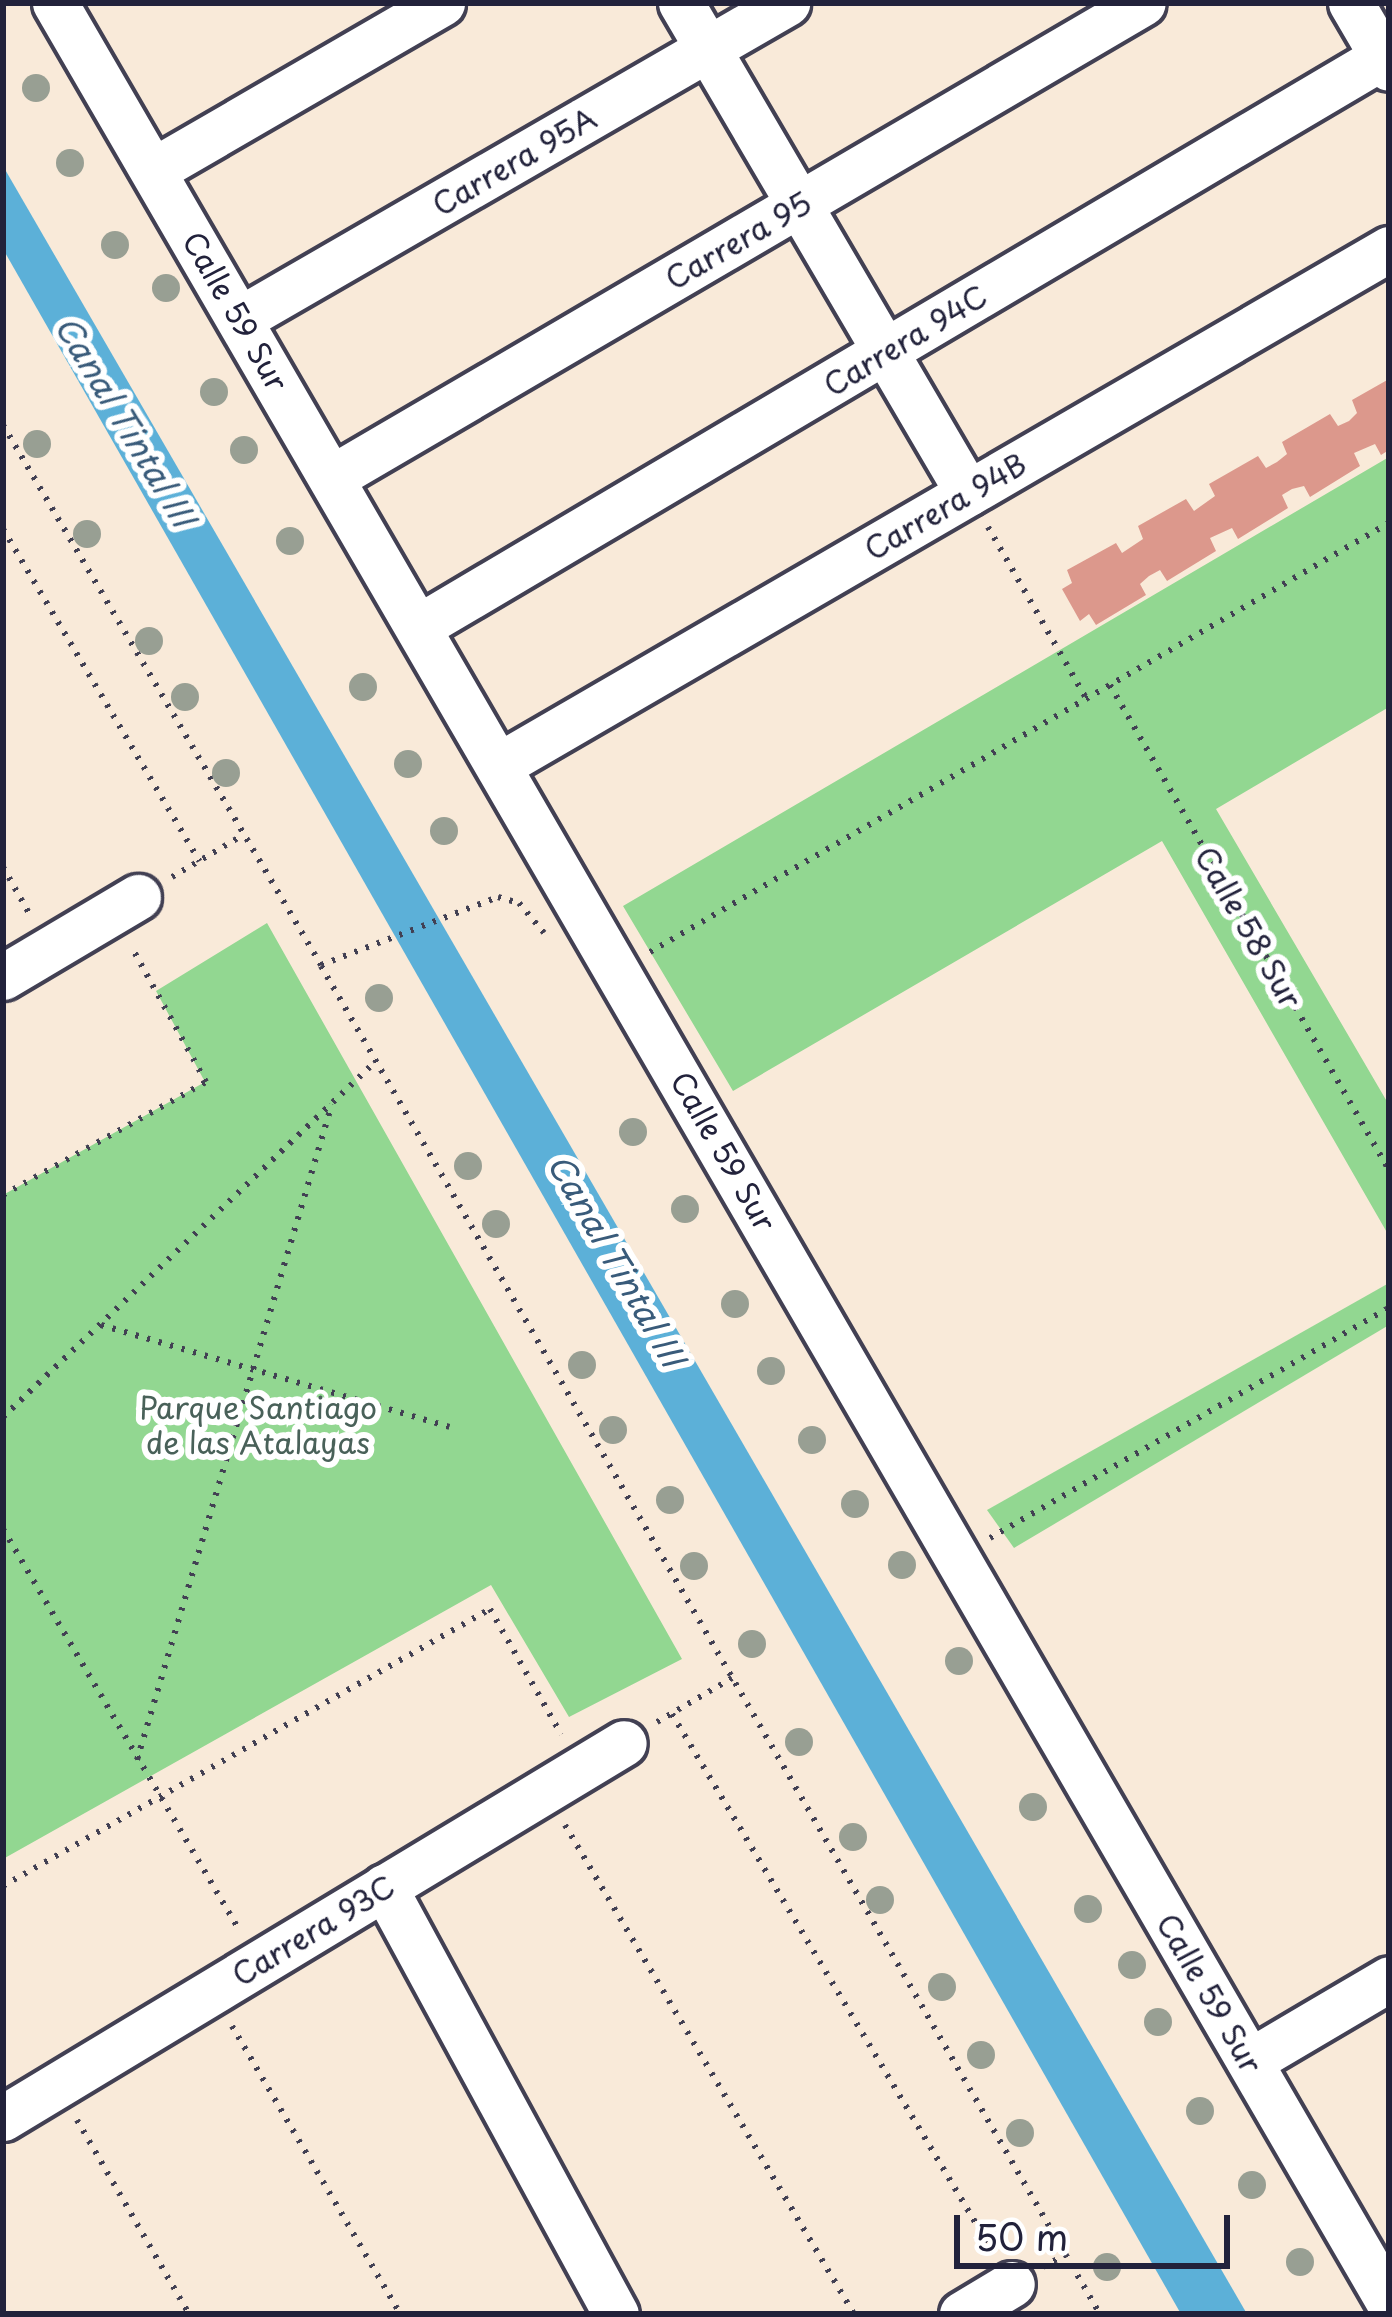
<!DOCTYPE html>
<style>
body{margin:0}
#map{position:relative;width:1392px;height:2317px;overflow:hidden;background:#f9ead9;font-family:"Playpen Sans",sans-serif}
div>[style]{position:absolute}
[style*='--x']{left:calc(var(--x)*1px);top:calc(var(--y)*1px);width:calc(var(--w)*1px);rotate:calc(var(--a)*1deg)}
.green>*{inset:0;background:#92d791}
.water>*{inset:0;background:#5cb0d8}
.building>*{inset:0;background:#dc988c}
.path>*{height:6px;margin-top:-3px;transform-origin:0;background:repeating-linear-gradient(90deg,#424053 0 3px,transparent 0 12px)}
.roads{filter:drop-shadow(3px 0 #424053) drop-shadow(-3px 0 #424053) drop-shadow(0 3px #424053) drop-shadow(0 -3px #424053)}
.street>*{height:45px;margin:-22.5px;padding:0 22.5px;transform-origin:22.5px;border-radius:22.5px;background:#fff}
.trees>*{width:28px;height:28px;margin:-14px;border-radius:50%;background:#989f93}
span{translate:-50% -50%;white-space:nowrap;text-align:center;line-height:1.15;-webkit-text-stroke:12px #fff;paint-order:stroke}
.street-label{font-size:30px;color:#22223b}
.park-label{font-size:30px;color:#496159}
.water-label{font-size:33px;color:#395b7a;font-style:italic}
.frame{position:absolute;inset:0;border:6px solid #22223b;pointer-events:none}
.scale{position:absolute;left:954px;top:2215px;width:276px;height:54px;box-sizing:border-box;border:6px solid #22223b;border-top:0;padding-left:15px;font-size:36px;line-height:42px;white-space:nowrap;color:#22223b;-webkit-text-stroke:9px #fff;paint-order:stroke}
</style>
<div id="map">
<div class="green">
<i style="clip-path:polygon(1389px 457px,1389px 707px,1216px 809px,1389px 1105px,1389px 1236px,1162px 841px,733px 1091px,623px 906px)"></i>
<i style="clip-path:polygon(267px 923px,682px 1659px,569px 1717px,491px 1585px,3px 1859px,3px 1195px,205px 1082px,156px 991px)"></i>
<i style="clip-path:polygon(1389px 1283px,1389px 1325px,1014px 1548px,987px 1510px)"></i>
</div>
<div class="water">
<i style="clip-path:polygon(3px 166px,1247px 2314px,1181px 2314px,3px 249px)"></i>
</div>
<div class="building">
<i style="clip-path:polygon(1389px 379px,1389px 450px,1381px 455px,1375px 444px,1354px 453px,1360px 466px,1310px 497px,1304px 486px,1292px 489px,1282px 495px,1288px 508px,1238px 539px,1232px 528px,1210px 538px,1216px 551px,1167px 581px,1160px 570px,1149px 576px,1140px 584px,1146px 595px,1096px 625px,1089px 614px,1080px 621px,1062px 589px,1072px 583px,1067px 570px,1116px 543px,1122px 553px,1143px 539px,1138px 526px,1186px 499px,1194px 511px,1215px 496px,1209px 484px,1258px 456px,1266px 468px,1277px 462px,1287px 454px,1282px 442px,1330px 414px,1338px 426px,1349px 421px,1357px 413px,1352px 400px)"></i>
</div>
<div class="path">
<i style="--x:3;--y:425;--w:627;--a:59.51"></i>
<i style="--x:321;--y:965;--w:190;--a:-21"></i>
<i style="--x:498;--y:897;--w:22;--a:16"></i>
<i style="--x:519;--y:903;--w:39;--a:50"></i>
<i style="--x:988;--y:527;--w:197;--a:60.2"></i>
<i style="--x:3;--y:529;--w:386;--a:59.4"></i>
<i style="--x:1110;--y:685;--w:560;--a:60.09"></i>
<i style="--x:3;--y:867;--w:55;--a:60.6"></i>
<i style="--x:172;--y:877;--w:82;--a:-30.6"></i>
<i style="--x:650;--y:952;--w:854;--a:-30.14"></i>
<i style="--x:321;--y:966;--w:1557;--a:59.98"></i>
<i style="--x:3;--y:1195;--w:232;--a:-29.1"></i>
<i style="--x:206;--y:1082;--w:155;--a:-118.9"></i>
<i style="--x:101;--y:1325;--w:363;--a:16.3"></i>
<i style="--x:3;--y:1417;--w:516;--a:-43.66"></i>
<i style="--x:3;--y:1529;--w:464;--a:59.5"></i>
<i style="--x:990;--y:1538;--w:461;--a:-30"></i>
<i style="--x:672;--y:1714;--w:626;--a:59.18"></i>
<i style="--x:657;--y:1722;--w:87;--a:-30.4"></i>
<i style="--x:137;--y:1760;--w:684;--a:-73.45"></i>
<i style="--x:565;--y:1825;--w:568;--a:59.42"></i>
<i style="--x:3;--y:1886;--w:560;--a:-29.63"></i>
<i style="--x:490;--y:1609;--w:144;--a:60.4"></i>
<i style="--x:232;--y:2026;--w:333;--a:59.7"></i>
<i style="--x:77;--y:2120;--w:224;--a:60"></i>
<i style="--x:1043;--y:2267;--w:26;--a:-29"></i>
</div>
<div class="roads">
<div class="street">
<i style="--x:55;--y:3;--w:2658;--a:59.88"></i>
<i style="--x:681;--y:3;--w:568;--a:59.64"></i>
<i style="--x:1351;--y:3;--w:75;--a:59.7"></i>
<i style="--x:154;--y:170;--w:333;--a:-30.1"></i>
<i style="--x:240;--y:319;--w:632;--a:-30.01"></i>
<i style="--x:333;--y:477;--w:938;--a:-30.34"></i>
<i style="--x:420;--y:626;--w:1126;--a:-30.6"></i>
<i style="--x:501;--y:764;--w:1027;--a:-30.11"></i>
<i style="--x:3;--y:977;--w:157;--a:-30.7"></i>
<i style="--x:384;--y:1887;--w:486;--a:61.5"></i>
<i style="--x:1250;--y:2061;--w:161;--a:-30.5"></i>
<i style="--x:3;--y:2118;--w:725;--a:-31.13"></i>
<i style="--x:962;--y:2314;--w:58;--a:-31"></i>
</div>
</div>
<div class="trees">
<i style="left:36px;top:88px"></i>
<i style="left:70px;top:163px"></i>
<i style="left:115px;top:245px"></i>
<i style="left:166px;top:288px"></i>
<i style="left:214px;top:392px"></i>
<i style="left:37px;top:444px"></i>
<i style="left:244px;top:450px"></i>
<i style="left:87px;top:534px"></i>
<i style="left:290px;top:541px"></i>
<i style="left:149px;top:641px"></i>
<i style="left:363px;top:687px"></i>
<i style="left:185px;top:697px"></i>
<i style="left:408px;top:764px"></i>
<i style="left:226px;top:773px"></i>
<i style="left:444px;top:831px"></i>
<i style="left:379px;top:998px"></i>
<i style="left:633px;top:1132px"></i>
<i style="left:468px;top:1166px"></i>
<i style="left:685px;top:1209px"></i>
<i style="left:496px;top:1224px"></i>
<i style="left:735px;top:1304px"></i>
<i style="left:582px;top:1365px"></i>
<i style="left:771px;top:1371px"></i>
<i style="left:613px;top:1430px"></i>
<i style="left:812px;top:1440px"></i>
<i style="left:670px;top:1500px"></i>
<i style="left:855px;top:1504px"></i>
<i style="left:902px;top:1565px"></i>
<i style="left:694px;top:1566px"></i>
<i style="left:752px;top:1644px"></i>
<i style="left:959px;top:1661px"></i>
<i style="left:799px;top:1742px"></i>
<i style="left:1033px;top:1807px"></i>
<i style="left:853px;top:1837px"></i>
<i style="left:880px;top:1900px"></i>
<i style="left:1088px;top:1909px"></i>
<i style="left:1132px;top:1965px"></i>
<i style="left:942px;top:1987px"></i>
<i style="left:1158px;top:2022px"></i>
<i style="left:981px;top:2055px"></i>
<i style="left:1200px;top:2111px"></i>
<i style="left:1020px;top:2133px"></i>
<i style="left:1252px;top:2185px"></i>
<i style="left:1300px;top:2262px"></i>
<i style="left:1107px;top:2267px"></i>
</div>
<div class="street-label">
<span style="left:514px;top:161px;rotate:-30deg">Carrera 95A</span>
<span style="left:738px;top:240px;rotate:-30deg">Carrera 95</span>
<span style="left:236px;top:311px;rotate:60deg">Calle 59 Sur</span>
<span style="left:905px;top:340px;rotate:-31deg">Carrera 94C</span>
<span style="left:945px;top:506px;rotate:-30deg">Carrera 94B</span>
<span style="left:1249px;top:927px;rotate:60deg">Calle 58 Sur</span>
<span style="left:724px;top:1151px;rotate:60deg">Calle 59 Sur</span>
<span style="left:313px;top:1930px;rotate:-31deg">Carrera 93C</span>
<span style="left:1210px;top:1993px;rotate:60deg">Calle 59 Sur</span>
</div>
<div class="park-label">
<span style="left:258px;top:1424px">Parque Santiago<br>de las Atalayas</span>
</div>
<div class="water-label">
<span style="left:126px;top:421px;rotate:59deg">Canal Tintal III</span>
<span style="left:617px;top:1260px;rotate:60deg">Canal Tintal III</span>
</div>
<div class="frame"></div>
<div class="scale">50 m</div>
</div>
